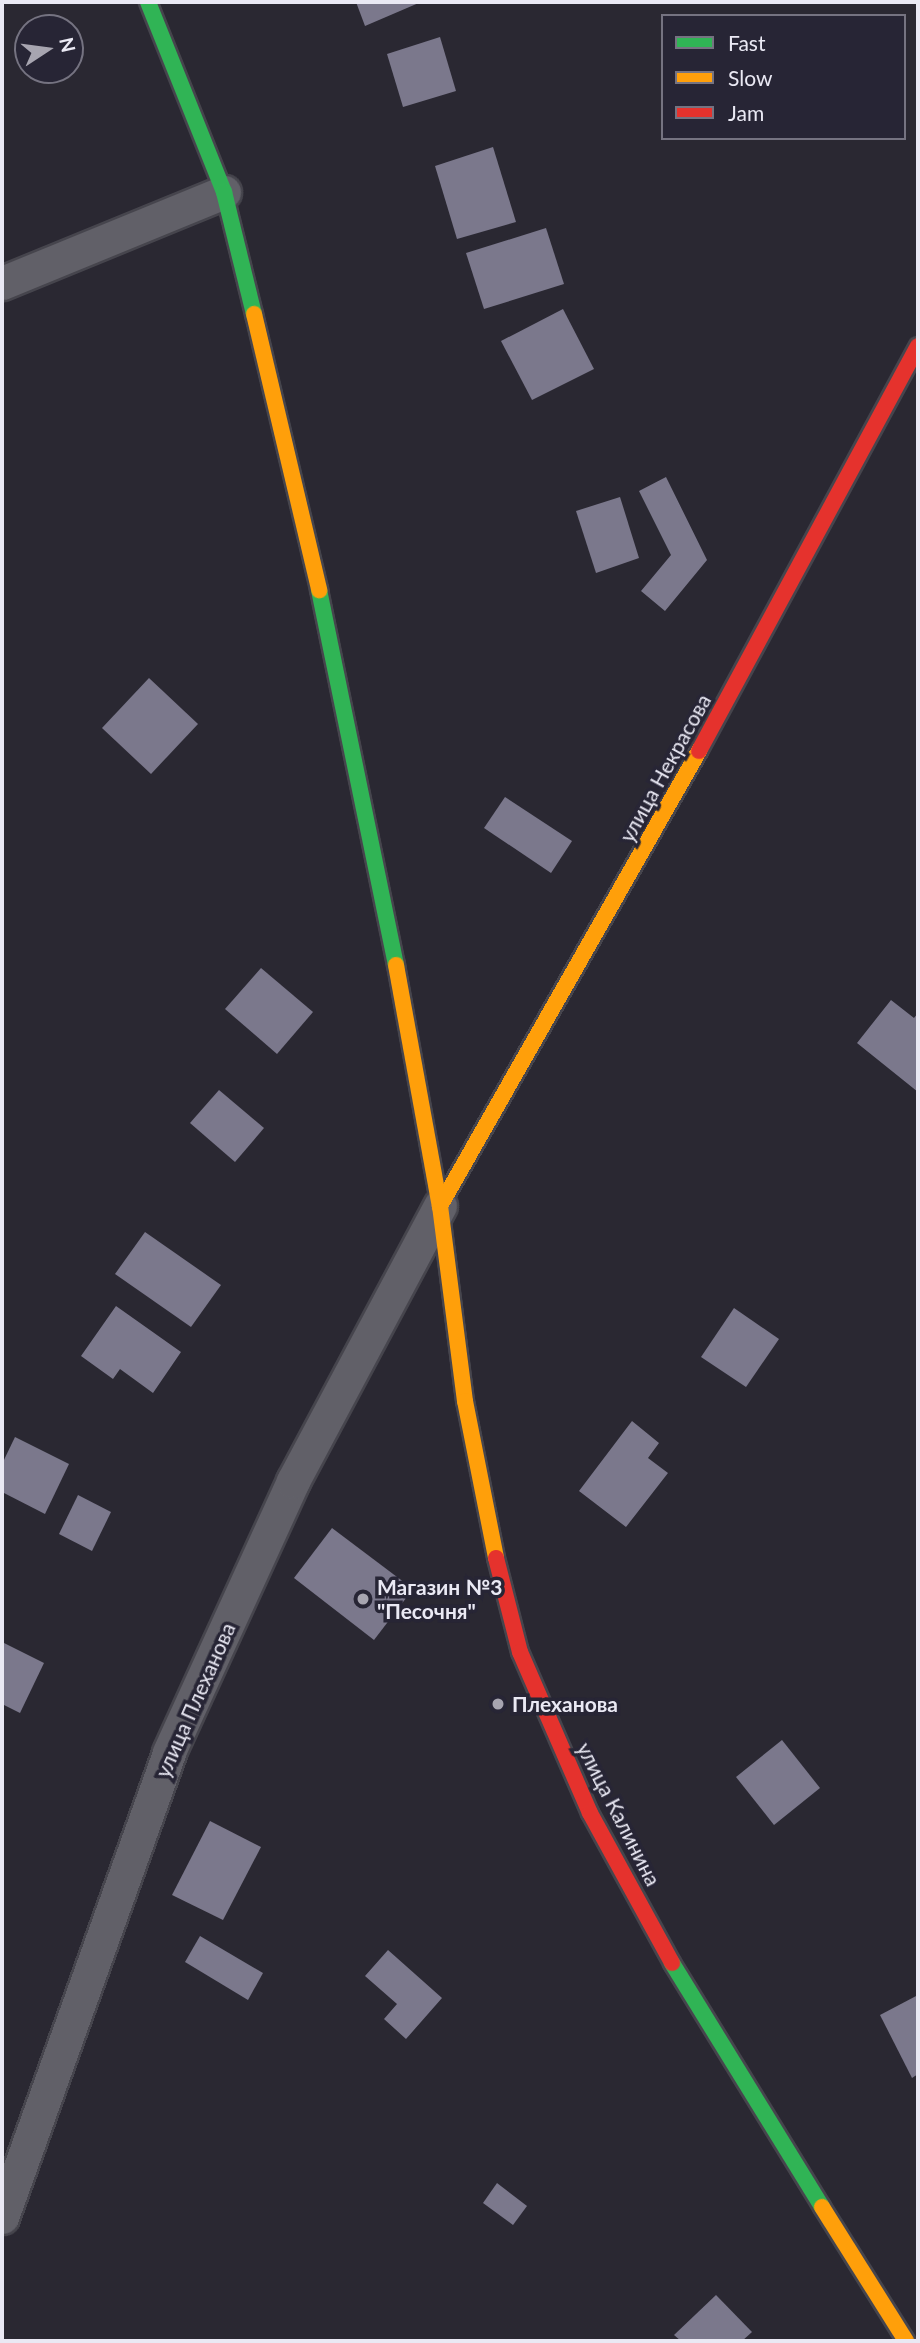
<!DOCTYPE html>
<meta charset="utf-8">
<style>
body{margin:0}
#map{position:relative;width:920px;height:2343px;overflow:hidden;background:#2a2832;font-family:Lato,sans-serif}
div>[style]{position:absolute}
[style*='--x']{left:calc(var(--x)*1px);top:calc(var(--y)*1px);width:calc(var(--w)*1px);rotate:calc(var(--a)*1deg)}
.building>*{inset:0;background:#7b788c}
.roads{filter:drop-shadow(2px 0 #46454d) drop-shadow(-2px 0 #46454d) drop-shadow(0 2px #46454d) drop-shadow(0 -2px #46454d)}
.street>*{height:33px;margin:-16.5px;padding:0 16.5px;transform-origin:16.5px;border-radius:16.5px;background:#616068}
.fast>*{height:16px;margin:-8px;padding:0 8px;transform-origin:8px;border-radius:8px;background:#30b455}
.slow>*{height:16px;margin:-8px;padding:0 8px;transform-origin:8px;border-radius:8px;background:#ff9f0a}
.jam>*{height:16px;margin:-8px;padding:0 8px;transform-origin:8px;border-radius:8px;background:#e5322d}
.dots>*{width:19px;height:19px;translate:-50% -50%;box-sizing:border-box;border:4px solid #272535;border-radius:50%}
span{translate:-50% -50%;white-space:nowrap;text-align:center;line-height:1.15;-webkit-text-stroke:7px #272535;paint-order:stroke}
.street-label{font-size:21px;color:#eae9f4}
.poi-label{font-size:21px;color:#eae9f4;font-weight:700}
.left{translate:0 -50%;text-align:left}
.frame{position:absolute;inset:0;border:4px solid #eae9f4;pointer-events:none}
.legend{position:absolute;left:661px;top:14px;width:245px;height:126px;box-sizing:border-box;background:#272535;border:2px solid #757381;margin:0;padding:9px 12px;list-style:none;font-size:21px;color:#eae9f4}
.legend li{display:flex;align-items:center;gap:14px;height:35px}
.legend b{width:35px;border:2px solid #757381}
.north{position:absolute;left:14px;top:14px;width:70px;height:70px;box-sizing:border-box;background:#272535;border:2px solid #757381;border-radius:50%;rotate:77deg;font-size:19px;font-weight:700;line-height:28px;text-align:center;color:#eae9f4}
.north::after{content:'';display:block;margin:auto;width:24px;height:32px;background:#a7a5b0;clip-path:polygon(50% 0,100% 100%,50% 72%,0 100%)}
</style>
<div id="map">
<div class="building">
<i style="clip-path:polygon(356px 2px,421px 2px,365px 26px)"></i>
<i style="clip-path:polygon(440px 37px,456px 91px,403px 107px,387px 54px)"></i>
<i style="clip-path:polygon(493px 147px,516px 222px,457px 239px,435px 166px)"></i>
<i style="clip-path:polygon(546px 228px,564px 284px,484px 309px,466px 253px)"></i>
<i style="clip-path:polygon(563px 309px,594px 369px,532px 400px,501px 341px)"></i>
<i style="clip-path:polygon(666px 477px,707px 560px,665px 611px,641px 591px,671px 555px,639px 491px)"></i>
<i style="clip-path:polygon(620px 497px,639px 558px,596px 573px,576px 511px)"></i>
<i style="clip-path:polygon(149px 678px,198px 724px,151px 774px,102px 728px)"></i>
<i style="clip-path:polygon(505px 797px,572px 841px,551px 873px,484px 828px)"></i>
<i style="clip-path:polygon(261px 968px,313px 1012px,277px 1054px,225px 1009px)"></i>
<i style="clip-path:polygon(891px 1000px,914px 1018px,918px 1013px,918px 1092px,857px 1043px)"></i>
<i style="clip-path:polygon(219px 1090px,264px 1128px,235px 1162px,190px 1123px)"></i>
<i style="clip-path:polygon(145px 1232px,221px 1285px,191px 1327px,115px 1274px)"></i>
<i style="clip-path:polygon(116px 1306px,181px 1352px,153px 1393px,120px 1369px,113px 1379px,81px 1356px)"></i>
<i style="clip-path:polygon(734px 1308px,779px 1339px,746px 1387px,701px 1357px)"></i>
<i style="clip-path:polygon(632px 1421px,659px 1443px,648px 1458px,668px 1473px,626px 1527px,579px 1491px)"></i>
<i style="clip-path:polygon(15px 1437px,69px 1464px,45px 1514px,2px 1492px,2px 1464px)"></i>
<i style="clip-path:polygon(78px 1495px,111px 1512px,92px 1551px,59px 1534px)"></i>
<i style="clip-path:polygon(332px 1528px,413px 1589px,374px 1640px,294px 1578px)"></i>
<i style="clip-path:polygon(2px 1642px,44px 1663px,20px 1713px,2px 1704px)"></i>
<i style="clip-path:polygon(782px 1740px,820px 1788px,774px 1825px,736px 1777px)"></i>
<i style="clip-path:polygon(210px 1821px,261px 1847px,223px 1920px,172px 1895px)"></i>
<i style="clip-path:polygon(200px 1936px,263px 1973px,248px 2000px,185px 1962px)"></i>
<i style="clip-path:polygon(388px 1950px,442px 1998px,406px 2039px,384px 2019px,397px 2004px,365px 1976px)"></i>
<i style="clip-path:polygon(918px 1995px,918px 2074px,912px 2078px,880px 2015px)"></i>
<i style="clip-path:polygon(497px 2183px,527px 2206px,513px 2225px,483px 2203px)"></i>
<i style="clip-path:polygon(716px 2295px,752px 2332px,742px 2341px,681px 2341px,674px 2335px)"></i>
</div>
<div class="roads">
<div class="street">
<i style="--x:2;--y:283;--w:240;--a:-22.3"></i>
<i style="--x:2;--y:2217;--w:494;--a:-70.2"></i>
<i style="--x:169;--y:1752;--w:298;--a:-65.4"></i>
<i style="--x:293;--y:1481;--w:312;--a:-61.9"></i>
</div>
<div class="fast">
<i style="--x:148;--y:2;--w:205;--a:68.2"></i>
<i style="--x:224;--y:192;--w:126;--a:76.2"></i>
<i style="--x:319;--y:590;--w:383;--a:78.4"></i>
<i style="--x:672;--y:1963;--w:286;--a:58.4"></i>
</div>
<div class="slow">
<i style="--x:254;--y:314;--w:284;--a:76.7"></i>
<i style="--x:396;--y:965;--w:245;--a:79.7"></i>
<i style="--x:440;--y:1206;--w:197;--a:82.7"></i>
<i style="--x:465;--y:1401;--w:160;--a:78.8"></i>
<i style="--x:440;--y:1206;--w:524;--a:-60.35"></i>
<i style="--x:822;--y:2207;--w:158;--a:57.9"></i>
</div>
<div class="jam">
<i style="--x:699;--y:751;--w:460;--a:-61.6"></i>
<i style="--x:496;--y:1558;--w:97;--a:75.7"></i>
<i style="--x:520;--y:1652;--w:176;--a:66.5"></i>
<i style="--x:590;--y:1813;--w:171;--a:61.3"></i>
</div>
</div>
<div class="dots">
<i style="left:363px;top:1599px;background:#a7a5b0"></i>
<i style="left:498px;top:1704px;background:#a7a5b0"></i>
</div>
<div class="street-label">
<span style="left:665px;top:768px;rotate:-61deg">улица Некрасова</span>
<span style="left:195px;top:1700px;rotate:-66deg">улица Плеханова</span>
<span style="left:619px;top:1814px;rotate:63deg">улица Калинина</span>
</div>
<div class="poi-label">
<span class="left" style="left:377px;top:1599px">Магазин №3<br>"Песочня"</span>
<span class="left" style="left:512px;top:1704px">Плеханова</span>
</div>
<div class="frame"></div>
<ul class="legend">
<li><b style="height:9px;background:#30b455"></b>Fast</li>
<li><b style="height:9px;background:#ff9f0a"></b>Slow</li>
<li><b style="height:9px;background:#e5322d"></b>Jam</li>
</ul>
<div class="north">N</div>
</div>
